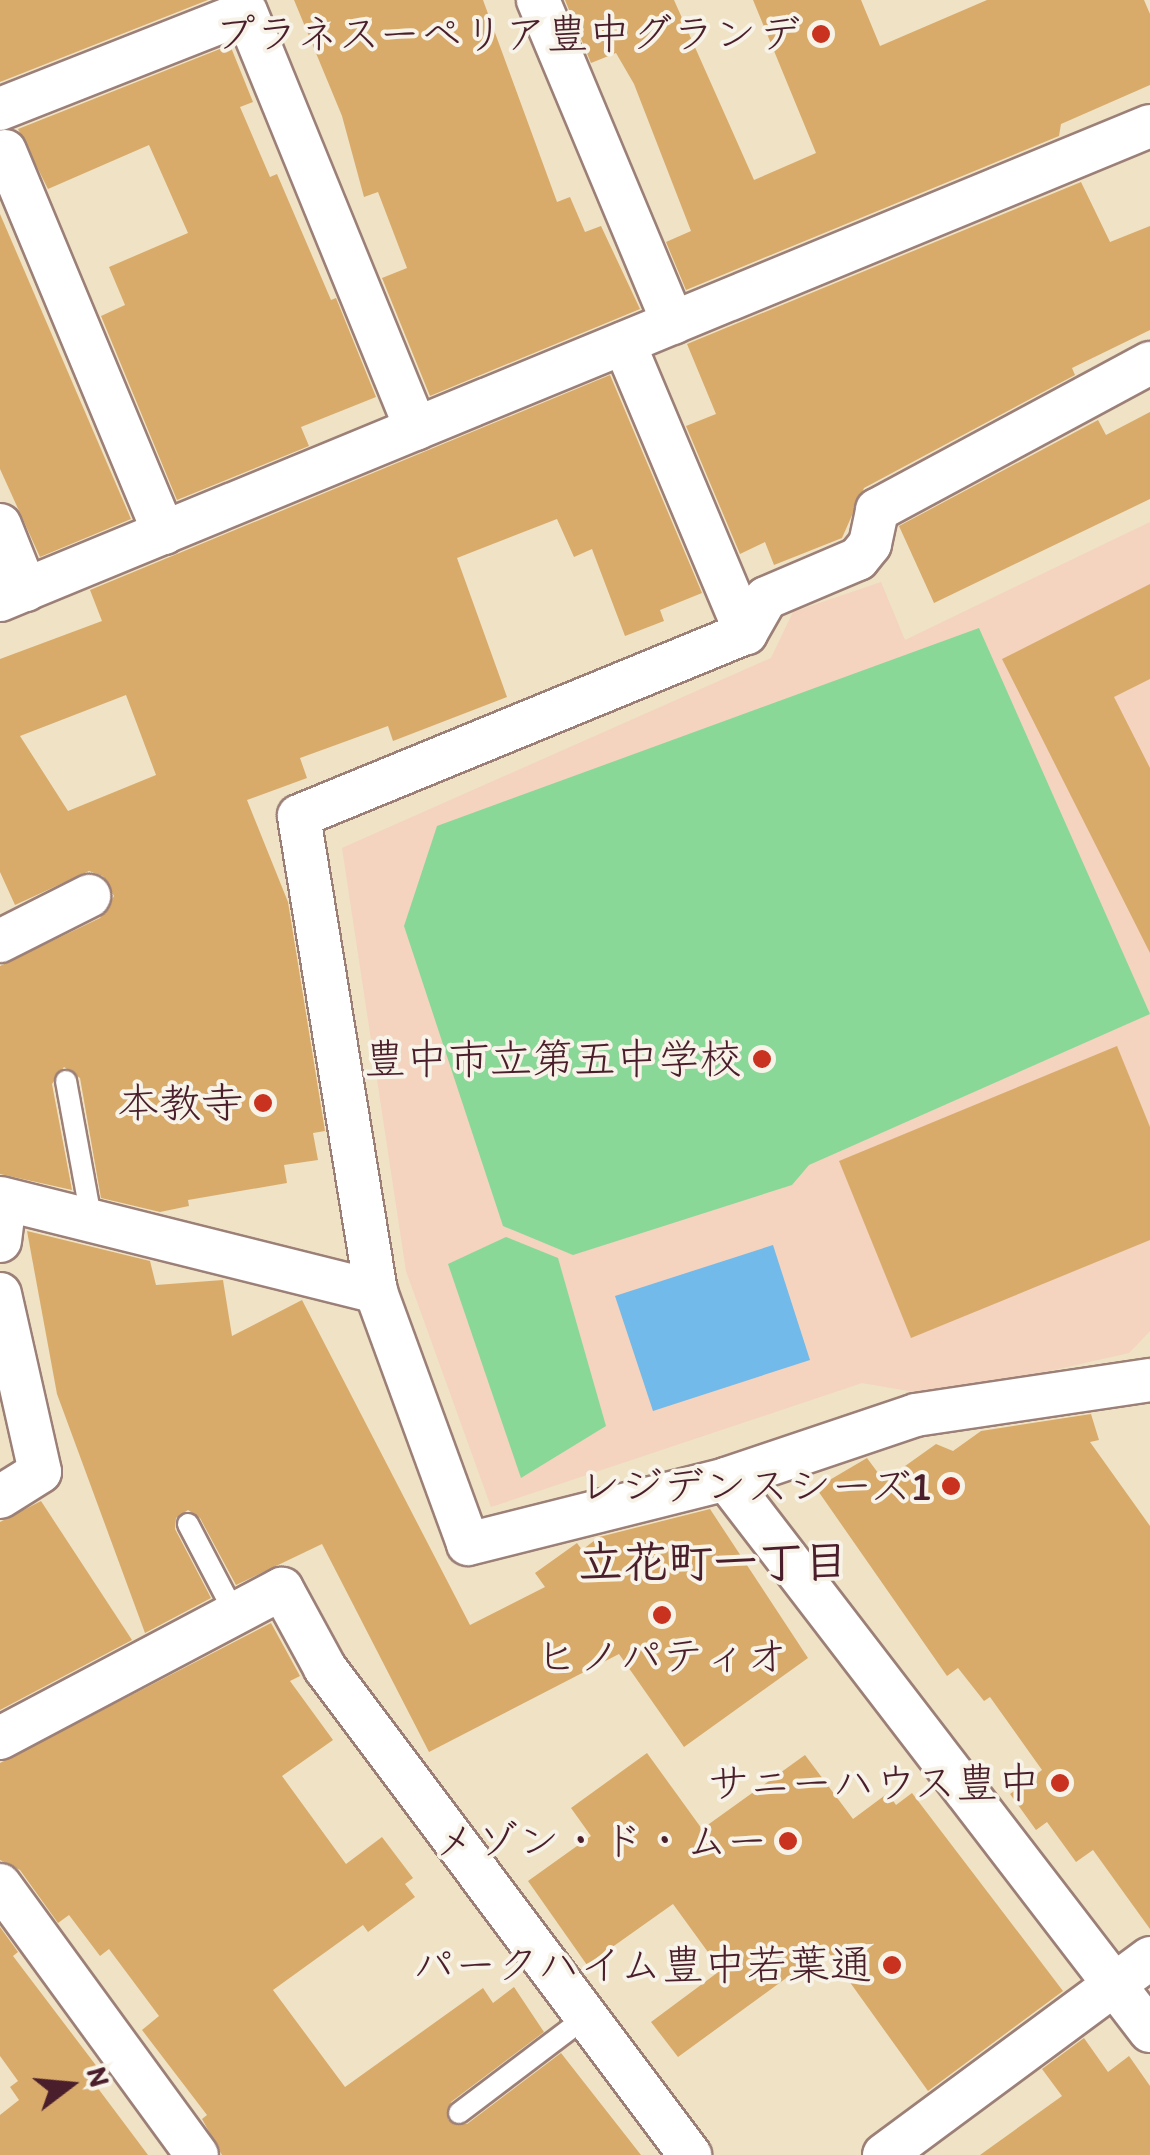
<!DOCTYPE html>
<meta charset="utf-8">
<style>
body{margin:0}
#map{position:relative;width:1150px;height:2155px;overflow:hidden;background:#efe2c5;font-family:Itim,"Klee One",sans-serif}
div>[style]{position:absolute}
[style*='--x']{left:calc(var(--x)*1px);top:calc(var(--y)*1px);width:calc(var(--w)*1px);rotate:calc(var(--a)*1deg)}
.built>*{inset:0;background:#f4d3bf}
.green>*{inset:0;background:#89d897}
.water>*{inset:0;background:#71baea}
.building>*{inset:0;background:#d9ab6b}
.roads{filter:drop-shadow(2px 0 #9c8078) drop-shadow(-2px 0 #9c8078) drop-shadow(0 2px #9c8078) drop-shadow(0 -2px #9c8078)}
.lane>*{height:20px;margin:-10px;padding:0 10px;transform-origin:10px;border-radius:10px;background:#fff}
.street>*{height:42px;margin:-21px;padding:0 21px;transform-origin:21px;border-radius:21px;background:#fff}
.dots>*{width:28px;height:28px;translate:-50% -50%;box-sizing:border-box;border:5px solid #f7f3e8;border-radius:50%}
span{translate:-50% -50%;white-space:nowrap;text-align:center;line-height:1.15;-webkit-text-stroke:8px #f7f3e8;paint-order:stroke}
.poi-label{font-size:42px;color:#4a1f2b}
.right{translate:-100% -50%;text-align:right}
.neighbourhood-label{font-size:45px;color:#4a1f2b;font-weight:700}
.north{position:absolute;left:20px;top:2035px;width:100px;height:100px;-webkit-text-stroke:8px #f7f3e8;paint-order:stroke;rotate:74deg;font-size:28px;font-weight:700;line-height:40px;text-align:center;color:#4a1f2b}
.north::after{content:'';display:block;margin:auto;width:35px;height:45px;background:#4a1f2b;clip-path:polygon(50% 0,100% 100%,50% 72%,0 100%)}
</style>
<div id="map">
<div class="built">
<i style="clip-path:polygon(1150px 522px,1150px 1331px,1129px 1353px,938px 1396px,862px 1383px,491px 1507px,406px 1271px,342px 848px,771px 658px,793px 612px,881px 582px,905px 640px)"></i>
</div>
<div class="green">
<i style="clip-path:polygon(979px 628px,1150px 1014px,809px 1165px,792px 1185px,573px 1255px,503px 1226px,404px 926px,437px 826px)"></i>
<i style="clip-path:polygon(506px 1237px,558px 1258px,606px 1426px,521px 1478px,448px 1264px)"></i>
</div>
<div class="water">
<i style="clip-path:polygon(773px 1245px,810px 1360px,653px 1411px,615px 1296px)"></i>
</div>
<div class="building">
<i style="clip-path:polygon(0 0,208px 0,0 82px)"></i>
<i style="clip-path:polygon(294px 0,483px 0,557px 202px,570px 197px,585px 232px,601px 226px,640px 309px,430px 396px,382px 278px,407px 268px,378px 192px,364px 197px,342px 116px)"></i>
<i style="clip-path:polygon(565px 0,674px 0,754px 180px,816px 153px,753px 0,861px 0,880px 46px,987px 0,1144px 0,1150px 14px,1150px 85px,1061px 124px,1059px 136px,686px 290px,666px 242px,691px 231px,634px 84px,616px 53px,591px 63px)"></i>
<i style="clip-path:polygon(230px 45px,253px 102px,240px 107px,270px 177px,277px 174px,331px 300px,336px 298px,376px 397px,301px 427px,309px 446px,177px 500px,101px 316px,125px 305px,109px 267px,188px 233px,149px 145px,48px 189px,18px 129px)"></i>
<i style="clip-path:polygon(1081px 182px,1110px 242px,1150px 226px,1150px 330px,1072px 368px,1075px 375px,864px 488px,842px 538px,774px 565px,765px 542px,740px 554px,686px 426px,716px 414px,687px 344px)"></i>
<i style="clip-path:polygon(0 214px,131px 519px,40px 557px,0 469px)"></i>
<i style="clip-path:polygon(evenodd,610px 375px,702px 593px,660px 610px,664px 621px,625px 636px,592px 549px,574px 557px,557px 519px,457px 558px,507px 697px,393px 741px,388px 726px,300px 758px,307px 778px,247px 800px,288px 902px,325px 1131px,313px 1133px,318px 1160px,284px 1165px,287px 1183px,188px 1200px,189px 1206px,160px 1212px,101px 1198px,80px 1078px,64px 1067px,52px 1084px,72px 1190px,0 1174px,0 966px,100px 918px,114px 896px,103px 876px,89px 871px,15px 905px,0 872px,0 659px,102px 621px,90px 590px,610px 375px,126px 695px,156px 775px,68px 811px,20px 736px,126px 695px)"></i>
<i style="clip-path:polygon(1150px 412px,1150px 499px,934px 603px,899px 526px,1098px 420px,1106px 435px)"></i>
<i style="clip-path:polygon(1150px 584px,1150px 679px,1114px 697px,1150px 768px,1150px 953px,1002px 659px)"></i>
<i style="clip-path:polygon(1117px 1046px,1150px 1127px,1150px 1240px,911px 1338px,839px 1161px)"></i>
<i style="clip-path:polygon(27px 1231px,150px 1261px,156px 1285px,223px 1280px,232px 1336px,302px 1300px,470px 1625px,545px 1587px,535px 1573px,577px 1543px,582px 1550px,599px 1537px,710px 1509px,808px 1658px,684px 1747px,619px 1654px,429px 1752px,322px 1544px,236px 1585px,200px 1518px,188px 1510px,176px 1518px,175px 1529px,211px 1598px,145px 1633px,57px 1394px)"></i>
<i style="clip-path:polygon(1091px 1414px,1099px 1440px,1090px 1442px,1150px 1526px,1150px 1929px,1093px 1850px,1076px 1862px,1047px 1822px,1036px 1830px,1010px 1794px,1042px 1770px,990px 1697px,984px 1701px,958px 1668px,947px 1676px,816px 1488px,867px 1458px,884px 1481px,936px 1444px,953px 1451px,981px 1431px)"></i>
<i style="clip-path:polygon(41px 1501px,132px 1640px,0 1710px,0 1522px)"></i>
<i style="clip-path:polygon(271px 1623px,300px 1676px,290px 1681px,333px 1740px,282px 1776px,346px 1864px,382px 1837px,413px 1878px,405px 1884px,415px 1897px,368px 1932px,363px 1925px,273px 1990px,345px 2087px,483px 1988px,493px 2003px,514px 1987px,544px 2032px,451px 2102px,448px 2120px,467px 2124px,561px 2053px,641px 2155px,222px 2155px,202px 2119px,207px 2115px,142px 2030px,159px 2016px,109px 1949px,100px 1956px,69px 1915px,58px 1923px,20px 1870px,0 1860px,0 1763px)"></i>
<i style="clip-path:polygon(647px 1753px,702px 1829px,805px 1755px,853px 1819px,888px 1793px,896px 1805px,912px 1793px,1063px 1991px,928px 2091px,826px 1949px,678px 2057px,651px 2022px,721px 1970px,673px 1904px,587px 1965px,528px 1881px,591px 1836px,571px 1808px)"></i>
<i style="clip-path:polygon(0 1927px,18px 1952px,13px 1956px,104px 2076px,94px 2083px,148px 2155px,0 2155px,0 2115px,19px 2100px,10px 2087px,18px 2081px,0 2056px)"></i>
<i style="clip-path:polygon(1084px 2038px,1108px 2072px,1129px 2056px,1150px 2086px,1150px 2155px,980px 2155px,1062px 2096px,1042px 2069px)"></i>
</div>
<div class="roads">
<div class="lane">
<i style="--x:66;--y:1081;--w:143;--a:79.6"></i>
<i style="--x:188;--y:1524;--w:102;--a:62.4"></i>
<i style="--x:459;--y:2113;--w:159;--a:-37.1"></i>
</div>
<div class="street">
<i style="--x:538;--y:0;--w:350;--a:67.3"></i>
<i style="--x:0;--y:109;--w:264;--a:-21.5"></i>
<i style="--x:246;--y:12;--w:450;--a:67.8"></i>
<i style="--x:5;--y:151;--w:414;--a:67.4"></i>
<i style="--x:624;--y:343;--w:315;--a:67.2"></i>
<i style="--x:0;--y:525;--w:70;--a:68.2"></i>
<i style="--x:0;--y:600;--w:1244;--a:-22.4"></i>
<i style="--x:0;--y:941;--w:100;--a:-26.8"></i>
<i style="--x:0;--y:1198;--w:388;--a:14"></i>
<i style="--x:376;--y:1292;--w:268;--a:69.9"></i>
<i style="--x:468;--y:1544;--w:266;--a:-14.1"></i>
<i style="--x:726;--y:1479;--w:200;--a:-18.6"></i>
<i style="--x:916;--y:1415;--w:237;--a:-8.5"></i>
<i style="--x:0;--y:1241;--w:40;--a:-82.9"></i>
<i style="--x:376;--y:1292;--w:482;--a:-99.2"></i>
<i style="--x:299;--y:816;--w:483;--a:-22.3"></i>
<i style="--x:746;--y:633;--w:40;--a:-60.3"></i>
<i style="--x:766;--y:598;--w:100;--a:-23"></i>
<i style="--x:858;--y:559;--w:19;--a:-51"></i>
<i style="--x:870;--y:544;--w:35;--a:-78"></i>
<i style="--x:877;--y:510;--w:310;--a:-28.3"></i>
<i style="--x:0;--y:1294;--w:182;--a:77.3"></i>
<i style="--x:40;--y:1472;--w:47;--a:148"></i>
<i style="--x:726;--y:1479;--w:696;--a:52.47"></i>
<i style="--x:0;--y:1738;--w:319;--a:-27.9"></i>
<i style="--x:282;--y:1589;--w:90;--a:61.4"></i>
<i style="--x:325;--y:1668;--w:609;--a:53.15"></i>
<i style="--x:0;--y:1885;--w:334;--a:53.9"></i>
<i style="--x:884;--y:2155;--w:331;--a:-36.5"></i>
</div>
</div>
<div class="dots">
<i style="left:821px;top:34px;background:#c8321e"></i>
<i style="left:762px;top:1059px;background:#c8321e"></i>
<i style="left:263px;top:1103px;background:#c8321e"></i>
<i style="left:951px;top:1486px;background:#c8321e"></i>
<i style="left:662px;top:1615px;background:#c8321e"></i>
<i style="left:1060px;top:1783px;background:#c8321e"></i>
<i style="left:788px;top:1841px;background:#c8321e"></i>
<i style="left:892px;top:1965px;background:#c8321e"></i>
</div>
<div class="poi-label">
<span class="right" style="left:801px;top:34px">プラネスーペリア豊中グランデ</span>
<span class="right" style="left:742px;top:1059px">豊中市立第五中学校</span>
<span class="right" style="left:243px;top:1103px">本教寺</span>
<span class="right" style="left:931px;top:1486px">レジデンスシーズ1</span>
<span style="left:662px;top:1656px">ヒノパティオ</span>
<span class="right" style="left:1040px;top:1783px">サニーハウス豊中</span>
<span class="right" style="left:768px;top:1841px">メゾン・ド・ムー</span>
<span class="right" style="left:872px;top:1965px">パークハイム豊中若葉通</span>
</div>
<div class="neighbourhood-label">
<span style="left:713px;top:1562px">立花町一丁目</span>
</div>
<div class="north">N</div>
</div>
